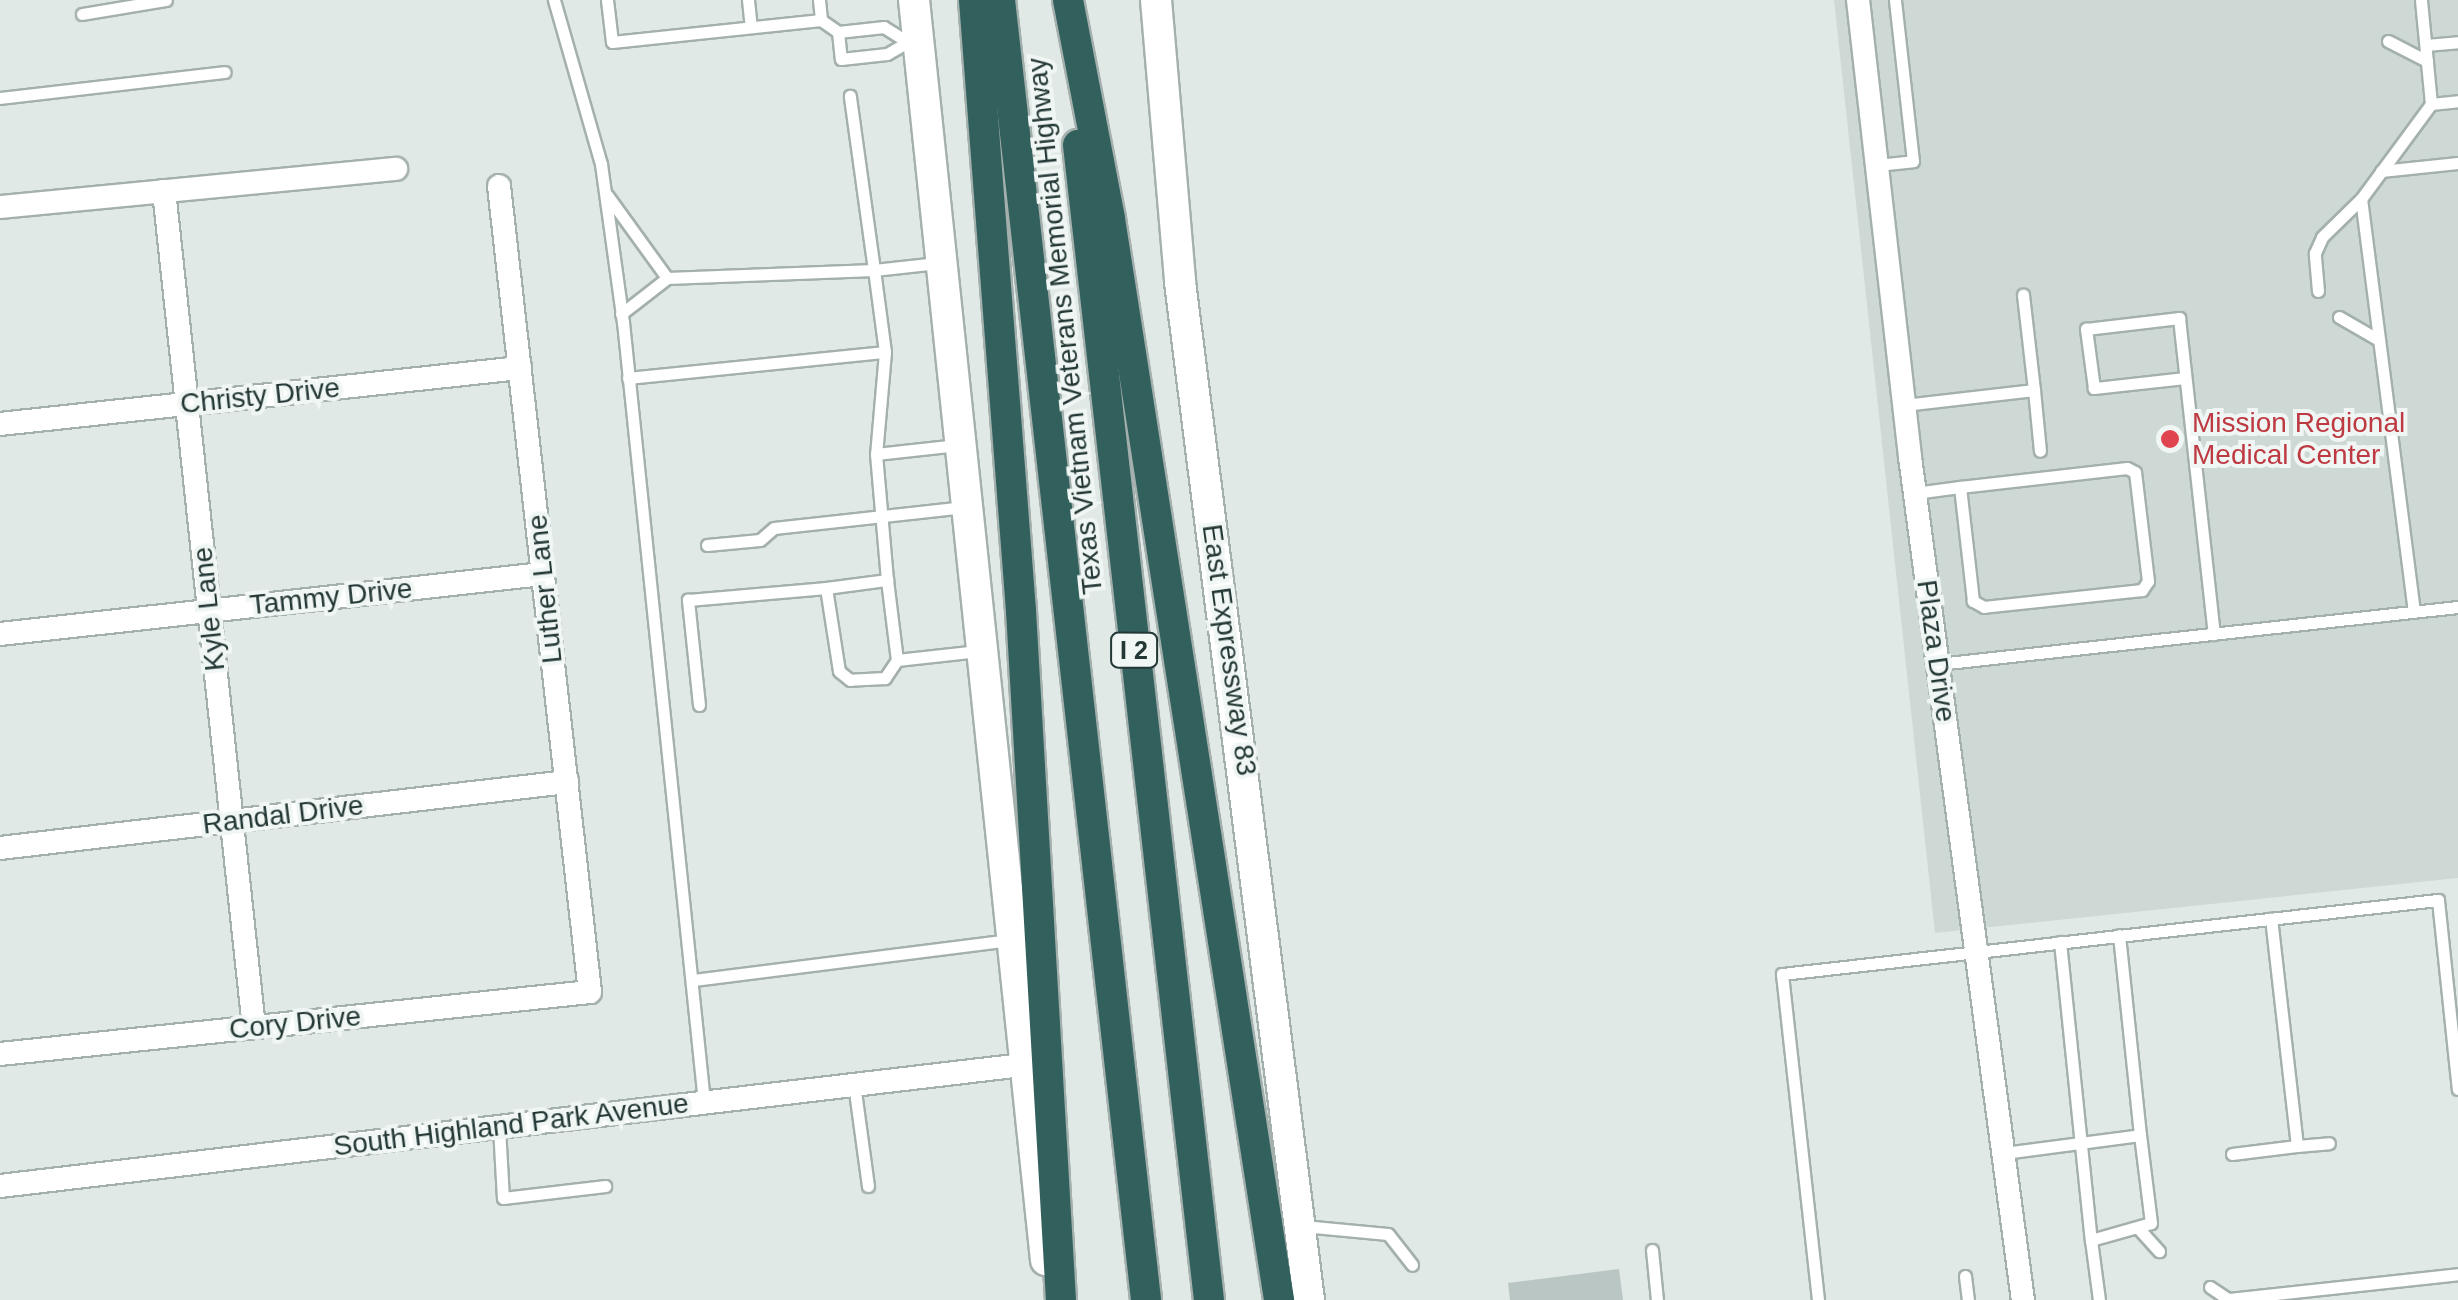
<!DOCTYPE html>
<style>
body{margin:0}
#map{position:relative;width:2458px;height:1300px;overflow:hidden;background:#e0e9e6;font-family:Helvetica,sans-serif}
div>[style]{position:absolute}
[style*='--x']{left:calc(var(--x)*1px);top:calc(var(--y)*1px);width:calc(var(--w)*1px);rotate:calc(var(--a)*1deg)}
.built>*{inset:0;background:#ced9d5}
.building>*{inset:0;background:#b9c6c3}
.roads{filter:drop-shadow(2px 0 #a4b0ad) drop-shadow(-2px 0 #a4b0ad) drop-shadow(0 2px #a4b0ad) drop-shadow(0 -2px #a4b0ad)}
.lane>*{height:11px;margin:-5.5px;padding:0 5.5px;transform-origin:5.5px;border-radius:5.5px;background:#fff}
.street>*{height:22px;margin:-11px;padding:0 11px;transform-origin:11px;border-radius:11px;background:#fff}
.secondary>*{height:30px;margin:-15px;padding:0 15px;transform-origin:15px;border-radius:15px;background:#fff}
.highway>*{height:30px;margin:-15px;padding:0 15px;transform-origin:15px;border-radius:15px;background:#32605d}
.dots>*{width:28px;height:28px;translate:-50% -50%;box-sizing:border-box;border:5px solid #f0f6f4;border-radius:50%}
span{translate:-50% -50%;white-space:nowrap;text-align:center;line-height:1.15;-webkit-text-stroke:8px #f0f6f4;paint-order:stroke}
.shield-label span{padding:2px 8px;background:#f0f6f4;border:2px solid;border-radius:8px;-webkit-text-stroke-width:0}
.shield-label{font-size:25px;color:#233735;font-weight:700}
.street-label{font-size:28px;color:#233735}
.health-label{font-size:28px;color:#be3a42}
.left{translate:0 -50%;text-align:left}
</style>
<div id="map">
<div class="built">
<i style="clip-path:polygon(1834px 0,2458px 0,2458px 878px,1935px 933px)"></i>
</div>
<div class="building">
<i style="clip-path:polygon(1619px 1269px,1623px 1300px,1510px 1300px,1508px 1283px)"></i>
</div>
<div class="roads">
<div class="lane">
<i style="--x:554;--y:0;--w:171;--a:74"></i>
<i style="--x:601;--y:164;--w:160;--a:82.1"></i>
<i style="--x:623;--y:322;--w:784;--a:84.07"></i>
<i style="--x:607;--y:0;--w:42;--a:83.2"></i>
<i style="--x:612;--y:42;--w:210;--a:-6"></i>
<i style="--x:821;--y:20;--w:21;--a:35"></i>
<i style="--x:748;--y:0;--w:27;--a:84"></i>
<i style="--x:819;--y:0;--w:20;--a:84"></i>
<i style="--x:82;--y:14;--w:85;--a:-9.5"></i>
<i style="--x:903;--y:39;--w:22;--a:-148"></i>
<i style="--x:884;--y:27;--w:46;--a:173.8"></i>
<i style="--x:838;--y:32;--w:27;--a:84"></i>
<i style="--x:841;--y:59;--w:46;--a:-6.2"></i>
<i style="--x:887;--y:54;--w:32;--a:-30"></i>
<i style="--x:2388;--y:41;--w:44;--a:27.1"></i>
<i style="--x:2426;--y:45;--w:32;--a:-5"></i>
<i style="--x:0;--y:98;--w:226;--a:-6.6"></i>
<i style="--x:2431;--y:104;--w:27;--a:-6"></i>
<i style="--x:1877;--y:165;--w:36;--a:-6"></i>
<i style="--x:1913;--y:161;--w:162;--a:-96.4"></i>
<i style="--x:2381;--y:171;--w:77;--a:-5.9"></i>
<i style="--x:607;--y:195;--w:102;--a:54.1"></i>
<i style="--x:667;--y:278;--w:207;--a:-2.2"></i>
<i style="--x:874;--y:270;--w:176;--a:-97.9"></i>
<i style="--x:2318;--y:291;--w:38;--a:-95"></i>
<i style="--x:2315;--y:253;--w:17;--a:-66"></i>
<i style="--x:2322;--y:237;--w:54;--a:-44.3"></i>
<i style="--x:621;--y:314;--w:58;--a:-38"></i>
<i style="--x:2339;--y:317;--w:46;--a:29.9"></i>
<i style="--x:885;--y:352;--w:102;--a:95"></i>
<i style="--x:876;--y:454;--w:126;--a:85"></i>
<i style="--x:628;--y:378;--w:258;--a:-5.8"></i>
<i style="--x:885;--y:352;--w:83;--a:-97.6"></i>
<i style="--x:874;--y:270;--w:64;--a:-6.2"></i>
<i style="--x:2185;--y:378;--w:92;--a:173.7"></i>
<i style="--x:2094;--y:388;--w:60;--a:-97.7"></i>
<i style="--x:2086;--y:329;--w:94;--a:-6.7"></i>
<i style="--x:2179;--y:318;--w:318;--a:83.7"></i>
<i style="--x:2034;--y:390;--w:61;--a:84.4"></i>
<i style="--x:1904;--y:405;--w:131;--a:-6.6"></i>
<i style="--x:2034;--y:390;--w:96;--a:-96.6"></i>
<i style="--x:876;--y:454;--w:82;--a:-6.3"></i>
<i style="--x:1915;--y:493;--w:45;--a:-7.6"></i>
<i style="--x:1960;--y:487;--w:168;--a:-6.5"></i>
<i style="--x:2127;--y:468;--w:9;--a:27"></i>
<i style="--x:2135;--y:472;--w:110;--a:83.2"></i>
<i style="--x:2148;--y:581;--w:11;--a:124"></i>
<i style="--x:2142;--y:590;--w:159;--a:173.9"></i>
<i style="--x:1984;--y:607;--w:13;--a:-151"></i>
<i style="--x:1973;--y:601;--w:115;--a:-96.5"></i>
<i style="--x:707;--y:545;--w:53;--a:-5.4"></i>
<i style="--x:760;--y:540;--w:18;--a:-41"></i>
<i style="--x:774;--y:528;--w:192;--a:-6.3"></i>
<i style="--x:2414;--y:612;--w:416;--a:-97.3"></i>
<i style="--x:2361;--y:199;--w:118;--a:-53.6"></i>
<i style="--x:2431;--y:104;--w:104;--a:-95.5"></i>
<i style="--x:897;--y:660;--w:22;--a:124"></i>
<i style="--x:885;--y:678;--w:35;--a:177"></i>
<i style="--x:850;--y:680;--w:14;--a:-141"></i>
<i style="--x:839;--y:671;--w:84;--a:-98.9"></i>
<i style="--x:826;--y:588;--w:62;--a:-7.5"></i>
<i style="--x:887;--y:580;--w:81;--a:82.9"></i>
<i style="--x:897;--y:660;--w:82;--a:-6.3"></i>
<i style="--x:1938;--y:664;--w:523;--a:-6.26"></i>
<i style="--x:699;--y:705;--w:106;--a:-96"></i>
<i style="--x:688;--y:600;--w:139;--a:-5"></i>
<i style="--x:2060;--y:942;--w:300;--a:84.1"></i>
<i style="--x:693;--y:980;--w:318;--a:-7.2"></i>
<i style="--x:854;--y:1084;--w:103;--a:82.2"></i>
<i style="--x:499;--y:1127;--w:71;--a:86.8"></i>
<i style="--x:503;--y:1198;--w:103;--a:-6.7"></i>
<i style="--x:2297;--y:1146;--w:32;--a:-5"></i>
<i style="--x:2004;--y:1153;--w:137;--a:-7.5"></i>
<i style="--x:2140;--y:1135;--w:201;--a:-96"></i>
<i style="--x:2232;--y:1154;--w:65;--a:-7"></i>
<i style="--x:2297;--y:1146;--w:229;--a:-96.5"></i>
<i style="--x:1303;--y:1226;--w:85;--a:5.4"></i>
<i style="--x:1388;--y:1234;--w:39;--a:52"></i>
<i style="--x:2139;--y:1229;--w:30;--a:48"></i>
<i style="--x:1652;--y:1250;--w:50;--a:84.3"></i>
<i style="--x:1965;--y:1276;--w:24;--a:83"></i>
<i style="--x:2210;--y:1287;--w:23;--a:34"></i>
<i style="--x:2229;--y:1299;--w:230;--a:-6.2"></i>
<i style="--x:1818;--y:1300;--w:328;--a:-96.3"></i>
<i style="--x:1782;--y:974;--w:660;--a:-6.44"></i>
<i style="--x:2438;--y:900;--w:190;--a:84"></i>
<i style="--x:2099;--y:1300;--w:61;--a:-97.6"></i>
<i style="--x:2091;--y:1240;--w:62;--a:-15.8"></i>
<i style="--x:2151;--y:1223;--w:89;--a:-97.1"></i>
</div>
<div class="street">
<i style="--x:1858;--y:0;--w:460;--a:83.5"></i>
<i style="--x:1910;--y:457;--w:851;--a:82.37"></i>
<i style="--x:164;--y:191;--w:841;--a:83.86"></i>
<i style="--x:0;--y:207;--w:398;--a:-5.5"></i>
<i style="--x:0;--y:424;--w:523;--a:-6.15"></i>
<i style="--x:0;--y:634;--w:546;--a:-6.31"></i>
<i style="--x:0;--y:848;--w:571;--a:-6.64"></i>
<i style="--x:0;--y:1054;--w:593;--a:-6"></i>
<i style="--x:590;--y:992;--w:811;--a:-96.44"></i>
<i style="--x:0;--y:1186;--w:1029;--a:-6.75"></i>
</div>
<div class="secondary">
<i style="--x:914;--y:0;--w:1267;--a:84.02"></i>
<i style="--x:1156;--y:0;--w:283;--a:85.1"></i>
<i style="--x:1180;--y:282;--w:1026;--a:82.78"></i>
</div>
<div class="highway">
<i style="--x:974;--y:0;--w:613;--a:85.6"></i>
<i style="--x:1021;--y:611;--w:690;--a:86.68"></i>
<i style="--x:1000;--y:0;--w:1308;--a:83.59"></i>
<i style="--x:1068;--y:0;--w:223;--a:79.1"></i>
<i style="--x:1110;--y:219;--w:1094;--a:81.11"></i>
<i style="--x:1078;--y:145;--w:1162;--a:83.53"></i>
</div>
</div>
<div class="dots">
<i style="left:2170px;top:439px;background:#e0444e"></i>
</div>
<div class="shield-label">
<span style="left:1134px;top:650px">I 2</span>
</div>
<div class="street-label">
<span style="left:1065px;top:326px;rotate:-96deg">Texas Vietnam Veterans Memorial Highway</span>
<span style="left:260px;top:396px;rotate:-6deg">Christy Drive</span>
<span style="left:545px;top:589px;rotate:-96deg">Luther Lane</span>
<span style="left:331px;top:597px;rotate:-6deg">Tammy Drive</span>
<span style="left:209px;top:609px;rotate:-96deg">Kyle Lane</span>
<span style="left:1229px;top:650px;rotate:82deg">East Expressway 83</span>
<span style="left:1936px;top:651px;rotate:82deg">Plaza Drive</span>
<span style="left:283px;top:815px;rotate:-7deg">Randal Drive</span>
<span style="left:295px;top:1023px;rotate:-6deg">Cory Drive</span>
<span style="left:511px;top:1125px;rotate:-7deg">South Highland Park Avenue</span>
</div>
<div class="health-label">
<span class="left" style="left:2192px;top:439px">Mission Regional<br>Medical Center</span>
</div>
</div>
